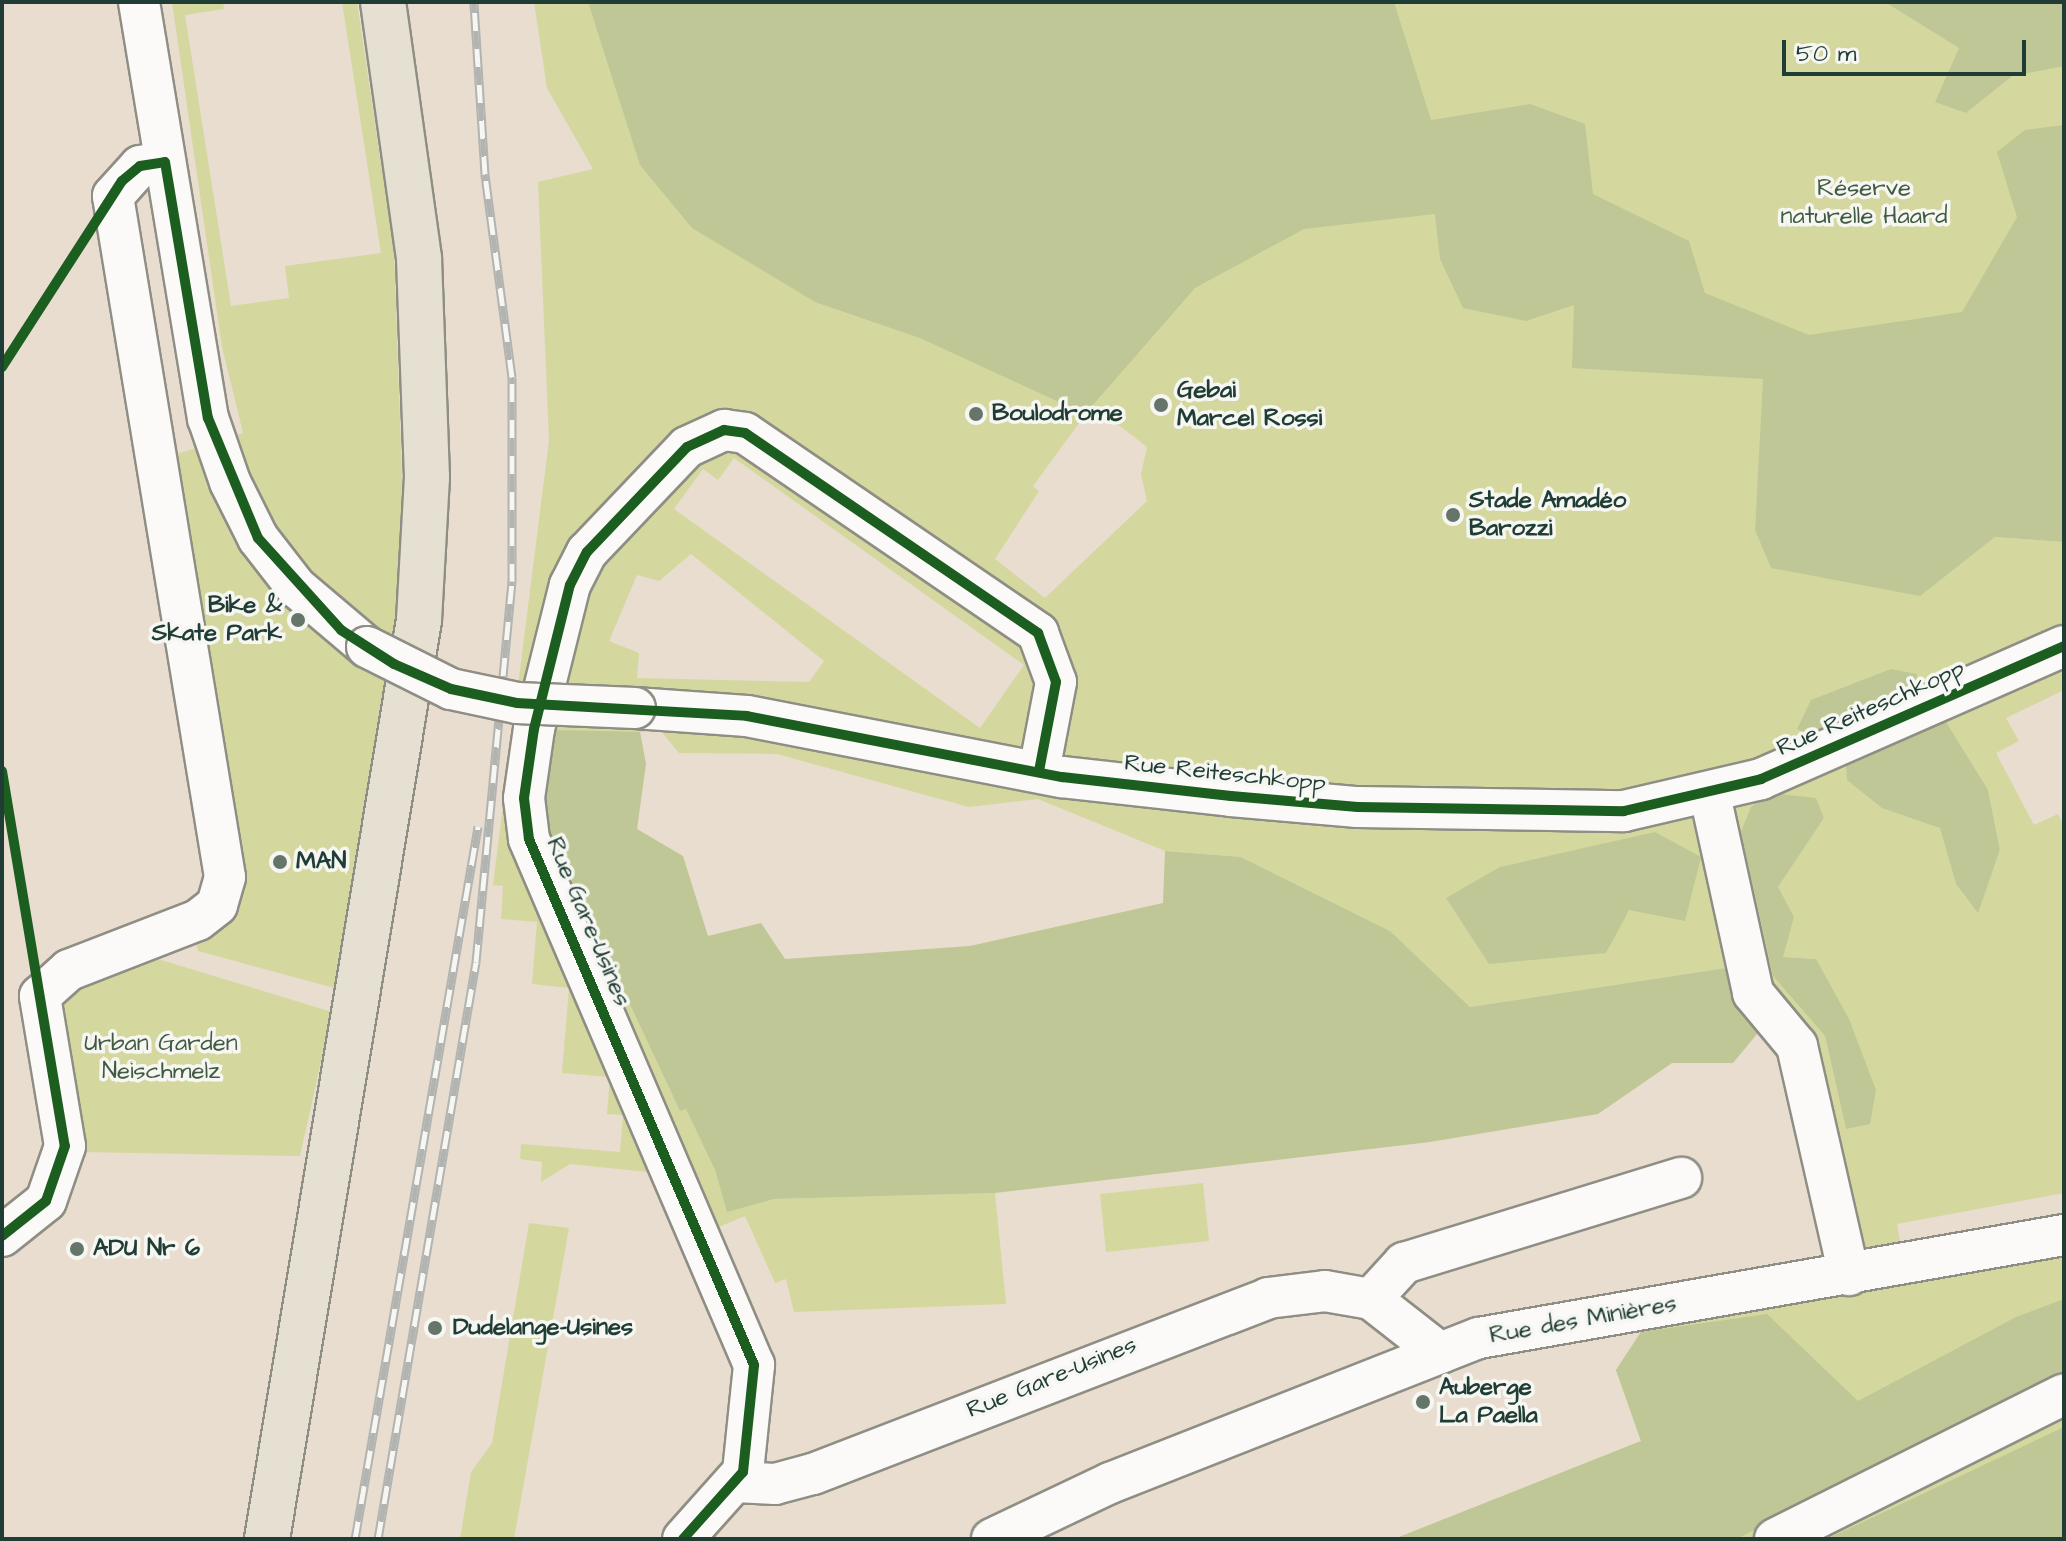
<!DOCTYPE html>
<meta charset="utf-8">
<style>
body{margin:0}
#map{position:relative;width:2066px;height:1541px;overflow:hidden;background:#e8ddce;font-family:"Architects Daughter",sans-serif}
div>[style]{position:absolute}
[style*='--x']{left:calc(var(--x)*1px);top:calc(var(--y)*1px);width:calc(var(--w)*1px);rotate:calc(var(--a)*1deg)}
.green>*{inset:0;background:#d4d89e}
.forest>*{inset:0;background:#bec795}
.roads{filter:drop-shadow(2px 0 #8f8e85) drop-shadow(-2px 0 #8f8e85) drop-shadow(0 2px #8f8e85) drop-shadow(0 -2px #8f8e85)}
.minor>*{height:40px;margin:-20px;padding:0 20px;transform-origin:20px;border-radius:20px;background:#fcfaf8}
.major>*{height:44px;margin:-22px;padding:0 22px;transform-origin:22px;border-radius:22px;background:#e6e0d3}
.rail>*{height:9px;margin-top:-4.5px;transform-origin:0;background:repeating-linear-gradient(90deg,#f6f6f2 0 18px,#b2b4b1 0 36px);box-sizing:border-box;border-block:2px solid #b2b4b1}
.bridges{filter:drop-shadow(2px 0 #8f8e85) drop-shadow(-2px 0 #8f8e85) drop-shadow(0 2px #8f8e85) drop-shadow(0 -2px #8f8e85)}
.minor-bridge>*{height:40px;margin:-20px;padding:0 20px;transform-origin:20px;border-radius:20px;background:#fcfaf8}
.cycleway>*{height:10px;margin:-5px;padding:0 5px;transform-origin:5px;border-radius:5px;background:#1b5e20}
.dots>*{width:22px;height:22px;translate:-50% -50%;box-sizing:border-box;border:4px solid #f6f6f2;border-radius:50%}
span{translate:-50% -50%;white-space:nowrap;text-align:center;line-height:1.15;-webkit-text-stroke:7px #f6f6f2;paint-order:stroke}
.park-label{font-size:24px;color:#405b41}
.poi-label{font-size:24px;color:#1f3d34;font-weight:700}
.left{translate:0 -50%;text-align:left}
.right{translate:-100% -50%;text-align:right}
.street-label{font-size:24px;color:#1f3d34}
.frame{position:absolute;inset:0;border:4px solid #1f3d34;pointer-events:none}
.scale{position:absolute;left:1782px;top:40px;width:244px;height:36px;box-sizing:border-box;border:4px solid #1f3d34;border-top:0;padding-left:10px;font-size:24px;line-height:28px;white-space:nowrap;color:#1f3d34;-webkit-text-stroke:6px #f6f6f2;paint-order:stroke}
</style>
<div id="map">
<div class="green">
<i style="clip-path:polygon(172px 2px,223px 2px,224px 9px,185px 15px,231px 306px,289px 298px,285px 266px,381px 253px,342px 2px,357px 2px,394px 252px,403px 507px,394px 651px,338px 989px,198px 951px,196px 942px,232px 916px,241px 898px,174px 455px,243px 433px,222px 347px)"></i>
<i style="clip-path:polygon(evenodd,534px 2px,2064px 2px,2064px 455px,1764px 379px,1755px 529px,1919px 596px,1995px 537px,2064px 542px,2064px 690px,2006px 718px,2019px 741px,1996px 753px,2034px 825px,2058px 814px,2064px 826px,2064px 1193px,1897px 1224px,1904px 1264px,2064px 1235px,2064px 1539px,1394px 1539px,1641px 1441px,1616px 1370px,1641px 1332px,1640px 1308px,1828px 1257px,1777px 1044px,1726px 968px,1470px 1007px,1390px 931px,1241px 857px,1165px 851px,1038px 799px,969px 807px,777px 754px,679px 753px,660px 730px,634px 733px,549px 832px,680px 1111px,686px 1108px,715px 1170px,727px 1211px,774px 1199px,995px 1193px,1006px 1304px,794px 1312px,786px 1279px,775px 1283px,745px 1216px,702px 1234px,676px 1175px,570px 1164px,541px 1182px,542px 1162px,520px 1159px,521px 1144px,620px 1152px,623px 1115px,607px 1114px,610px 1077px,562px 1073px,569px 988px,532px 984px,537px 922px,501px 919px,503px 886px,493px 885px,549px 440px,538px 182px,593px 169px,547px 88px,534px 2px,1085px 415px,1120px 426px,1147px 447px,1141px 474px,1147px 501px,1045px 598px,995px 559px,1039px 491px,1033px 486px,1085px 415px,534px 2px,734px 458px,1024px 665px,980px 728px,674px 509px,703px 469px,718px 480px,734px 458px,534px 2px,691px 554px,824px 661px,809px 682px,637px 678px,639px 653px,609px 641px,637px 575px,659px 581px,691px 554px,534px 2px,1988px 790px,2000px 850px,1978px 912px,1956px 884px,1940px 827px,1988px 790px,534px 2px,1770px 793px,1824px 818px,1778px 887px,1783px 957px,1816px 959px,1876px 1090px,1846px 1129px,1825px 1036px,1773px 976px,1770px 793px)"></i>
<i style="clip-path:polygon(148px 956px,332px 1012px,300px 1156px,80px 1152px,57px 1010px,79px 986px)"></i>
<i style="clip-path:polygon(1203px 1183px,1209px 1241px,1106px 1252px,1100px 1194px)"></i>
<i style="clip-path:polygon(529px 1223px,569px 1228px,514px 1539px,460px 1539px,471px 1472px,492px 1443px)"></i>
</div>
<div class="forest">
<i style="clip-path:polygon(588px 2px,1394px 2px,1431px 120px,1530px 104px,1585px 124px,1593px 194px,1689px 241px,1705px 293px,1809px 335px,1962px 312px,2017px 217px,1997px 152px,2025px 130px,2064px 125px,2064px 542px,1995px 537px,1920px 596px,1771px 568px,1755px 530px,1763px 379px,1572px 368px,1574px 305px,1526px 321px,1463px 308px,1440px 259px,1435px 214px,1304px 229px,1195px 288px,1085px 414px,920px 338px,815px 302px,692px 228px,640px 165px)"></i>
<i style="clip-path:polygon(1885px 2px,2064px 2px,2064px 66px,2012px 76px,1966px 113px,1935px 102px,1959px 48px)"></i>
<i style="clip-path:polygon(1891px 669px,1917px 674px,1916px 691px,1811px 736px,1797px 729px,1811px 700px)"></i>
<i style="clip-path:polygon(1946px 722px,1988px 790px,2000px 850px,1978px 913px,1956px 884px,1940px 828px,1882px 808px,1847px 780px,1846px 763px)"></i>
<i style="clip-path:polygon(552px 730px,640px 732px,646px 764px,637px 829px,683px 856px,708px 936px,761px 923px,785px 959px,970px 946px,1163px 903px,1165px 851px,1241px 857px,1390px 931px,1470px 1007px,1726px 968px,1762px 1028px,1733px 1063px,1672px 1063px,1598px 1114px,1430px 1142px,995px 1193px,774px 1199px,727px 1212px,715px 1170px,686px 1109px,680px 1111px,549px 832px,543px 800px)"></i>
<i style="clip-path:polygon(1770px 793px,1816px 798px,1824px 818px,1778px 887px,1794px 917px,1783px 957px,1816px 959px,1849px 1019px,1876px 1090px,1870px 1124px,1846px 1129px,1825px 1036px,1773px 976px,1741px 832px,1751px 807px)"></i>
<i style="clip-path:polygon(1655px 832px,1701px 857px,1685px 921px,1629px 910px,1606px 953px,1489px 964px,1446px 898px,1500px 867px)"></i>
<i style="clip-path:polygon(2064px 1299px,2064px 1382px,1736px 1539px,1394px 1539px,1641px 1441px,1616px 1370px,1641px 1332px,1767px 1314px,1858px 1401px,2016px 1317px)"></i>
<i style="clip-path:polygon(2064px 1427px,2064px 1539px,1827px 1539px)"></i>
</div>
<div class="roads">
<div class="minor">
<i style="--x:139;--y:2;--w:422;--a:80.6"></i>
<i style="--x:208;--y:418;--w:68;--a:71"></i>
<i style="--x:230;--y:482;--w:63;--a:63.4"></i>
<i style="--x:258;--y:538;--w:62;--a:52.2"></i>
<i style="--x:296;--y:587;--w:93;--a:40.2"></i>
<i style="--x:635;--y:708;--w:112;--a:4.1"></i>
<i style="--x:747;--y:716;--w:321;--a:11"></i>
<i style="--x:1062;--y:777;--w:170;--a:6.4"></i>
<i style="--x:1231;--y:796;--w:127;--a:5"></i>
<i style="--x:1358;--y:807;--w:266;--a:0.9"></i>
<i style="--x:1624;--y:811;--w:141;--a:-13.1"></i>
<i style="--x:1761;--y:779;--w:331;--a:-23.7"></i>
<i style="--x:1710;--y:795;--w:203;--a:77.7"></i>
<i style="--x:1753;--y:993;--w:69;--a:50.3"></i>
<i style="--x:1797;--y:1046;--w:235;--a:77.2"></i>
<i style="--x:2;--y:1236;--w:56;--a:-38.5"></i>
<i style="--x:46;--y:1201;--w:58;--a:-70.9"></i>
<i style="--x:65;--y:1146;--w:152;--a:-99.5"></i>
<i style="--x:40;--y:996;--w:39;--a:-42"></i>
<i style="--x:69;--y:970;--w:138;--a:-21.2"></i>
<i style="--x:198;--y:920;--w:24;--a:-38"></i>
<i style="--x:217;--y:905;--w:29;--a:-74"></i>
<i style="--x:225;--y:877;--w:690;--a:-99.34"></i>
<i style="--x:113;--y:196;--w:40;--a:-48"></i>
<i style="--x:140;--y:166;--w:25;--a:-9"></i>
<i style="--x:1371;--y:1299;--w:49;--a:-47.5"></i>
<i style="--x:1404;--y:1263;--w:290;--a:-17.1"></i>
<i style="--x:736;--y:1482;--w:39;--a:3"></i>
<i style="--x:775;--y:1484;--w:39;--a:-15"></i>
<i style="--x:813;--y:1474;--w:488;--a:-21.1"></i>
<i style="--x:1268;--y:1298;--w:57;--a:-7"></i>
<i style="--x:1325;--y:1291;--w:47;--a:9.9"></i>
<i style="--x:1371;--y:1299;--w:88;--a:38"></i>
<i style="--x:683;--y:1539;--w:90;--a:-48.2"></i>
<i style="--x:743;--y:1472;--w:108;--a:-84.1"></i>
<i style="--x:754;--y:1365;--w:572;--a:-113.16"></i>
<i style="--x:529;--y:839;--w:41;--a:-97"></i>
<i style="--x:524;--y:798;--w:70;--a:-81.8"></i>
<i style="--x:534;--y:729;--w:148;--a:-76"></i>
<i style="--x:570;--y:585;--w:37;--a:-63"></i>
<i style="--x:587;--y:552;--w:145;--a:-46.4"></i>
<i style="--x:687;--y:447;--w:41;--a:-24.7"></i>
<i style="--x:724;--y:430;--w:21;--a:8"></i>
<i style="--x:745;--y:433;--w:355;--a:34.3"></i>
<i style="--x:1038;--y:633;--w:52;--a:69.8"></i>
<i style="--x:1056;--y:682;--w:91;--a:100.8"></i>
<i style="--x:992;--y:1539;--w:131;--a:-25.4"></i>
<i style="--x:1110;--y:1483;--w:396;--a:-21.5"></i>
<i style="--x:1479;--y:1338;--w:594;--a:-9.99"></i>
<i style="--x:1775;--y:1539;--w:323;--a:-26.6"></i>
</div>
<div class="major">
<i style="--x:267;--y:1539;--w:931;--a:-80.61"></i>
<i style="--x:419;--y:620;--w:143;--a:-86.8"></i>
<i style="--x:427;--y:477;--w:219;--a:-92.1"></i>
<i style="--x:419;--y:258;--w:259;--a:-98"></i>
</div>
</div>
<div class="rail">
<i style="--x:355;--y:1539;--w:723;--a:-80.2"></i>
<i style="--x:378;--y:1539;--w:585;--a:-80.36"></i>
<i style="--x:476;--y:962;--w:383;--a:-84.6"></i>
<i style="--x:512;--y:581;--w:204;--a:-90"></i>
<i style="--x:512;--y:377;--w:205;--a:-97.6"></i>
<i style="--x:485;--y:174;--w:172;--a:-93.7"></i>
</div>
<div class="bridges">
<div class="minor-bridge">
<i style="--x:367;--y:647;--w:94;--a:26.6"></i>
<i style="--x:451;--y:689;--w:67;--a:12"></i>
<i style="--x:517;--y:703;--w:118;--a:2.4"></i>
</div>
</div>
<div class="cycleway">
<i style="--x:2;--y:367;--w:221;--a:-57.2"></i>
<i style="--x:122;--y:181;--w:23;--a:-40"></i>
<i style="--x:140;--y:166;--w:25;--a:-9"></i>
<i style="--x:165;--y:162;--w:260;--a:80.5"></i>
<i style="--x:208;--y:418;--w:130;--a:67.4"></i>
<i style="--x:258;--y:538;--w:124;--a:47.9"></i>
<i style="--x:341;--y:630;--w:63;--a:32.7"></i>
<i style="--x:394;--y:664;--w:62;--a:23.7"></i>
<i style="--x:451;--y:689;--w:67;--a:12"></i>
<i style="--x:517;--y:703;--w:230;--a:3.2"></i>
<i style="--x:747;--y:716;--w:321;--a:11"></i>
<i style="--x:1062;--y:777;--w:170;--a:6.4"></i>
<i style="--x:1231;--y:796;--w:127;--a:5"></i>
<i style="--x:1358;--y:807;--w:266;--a:0.9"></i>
<i style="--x:1624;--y:811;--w:141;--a:-13.1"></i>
<i style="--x:1761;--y:779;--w:331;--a:-23.7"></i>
<i style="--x:2;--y:771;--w:380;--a:80.5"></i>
<i style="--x:65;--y:1146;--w:58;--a:109.1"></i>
<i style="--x:46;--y:1201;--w:56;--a:141.5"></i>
<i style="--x:683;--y:1539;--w:90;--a:-48.2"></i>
<i style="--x:743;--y:1472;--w:108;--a:-84.1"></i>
<i style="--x:754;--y:1365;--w:572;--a:-113.16"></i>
<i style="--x:529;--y:839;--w:41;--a:-97"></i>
<i style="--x:524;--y:798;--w:70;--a:-81.8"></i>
<i style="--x:534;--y:729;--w:148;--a:-76"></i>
<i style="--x:570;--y:585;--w:37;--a:-63"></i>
<i style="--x:587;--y:552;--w:145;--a:-46.4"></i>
<i style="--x:687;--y:447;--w:41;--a:-24.7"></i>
<i style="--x:724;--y:430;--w:21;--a:8"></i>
<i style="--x:745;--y:433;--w:355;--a:34.3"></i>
<i style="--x:1038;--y:633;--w:52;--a:69.8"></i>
<i style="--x:1056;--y:682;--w:91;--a:100.8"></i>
</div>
<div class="dots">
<i style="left:1161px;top:405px;background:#65756a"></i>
<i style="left:976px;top:414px;background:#65756a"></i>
<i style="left:1453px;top:515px;background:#65756a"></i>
<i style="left:298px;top:620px;background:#65756a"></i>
<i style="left:280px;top:862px;background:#65756a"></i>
<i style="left:77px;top:1249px;background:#65756a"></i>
<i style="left:435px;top:1328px;background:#65756a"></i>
<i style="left:1423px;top:1402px;background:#65756a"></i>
</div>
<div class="park-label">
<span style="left:1864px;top:203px">Réserve<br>naturelle Haard</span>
<span style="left:161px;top:1058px">Urban Garden<br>Neischmelz</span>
</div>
<div class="poi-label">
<span class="left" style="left:1177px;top:405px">Gebai<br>Marcel Rossi</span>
<span class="left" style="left:992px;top:414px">Boulodrome</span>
<span class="left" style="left:1469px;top:515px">Stade Amadéo<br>Barozzi</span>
<span class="right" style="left:282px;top:620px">Bike &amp;<br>Skate Park</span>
<span class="left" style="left:296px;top:862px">MAN</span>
<span class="left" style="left:93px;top:1249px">ADU Nr 6</span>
<span class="left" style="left:453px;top:1328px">Dudelange-Usines</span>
<span class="left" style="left:1439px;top:1402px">Auberge<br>La Paella</span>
</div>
<div class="street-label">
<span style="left:1871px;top:709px;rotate:-24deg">Rue Reiteschkopp</span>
<span style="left:1225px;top:774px;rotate:6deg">Rue Reiteschkopp</span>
<span style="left:588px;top:922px;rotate:67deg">Rue Gare-Usines</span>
<span style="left:1583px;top:1320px;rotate:-10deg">Rue des Minières</span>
<span style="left:1052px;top:1378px;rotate:-22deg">Rue Gare-Usines</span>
</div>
<div class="frame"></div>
<div class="scale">50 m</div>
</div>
